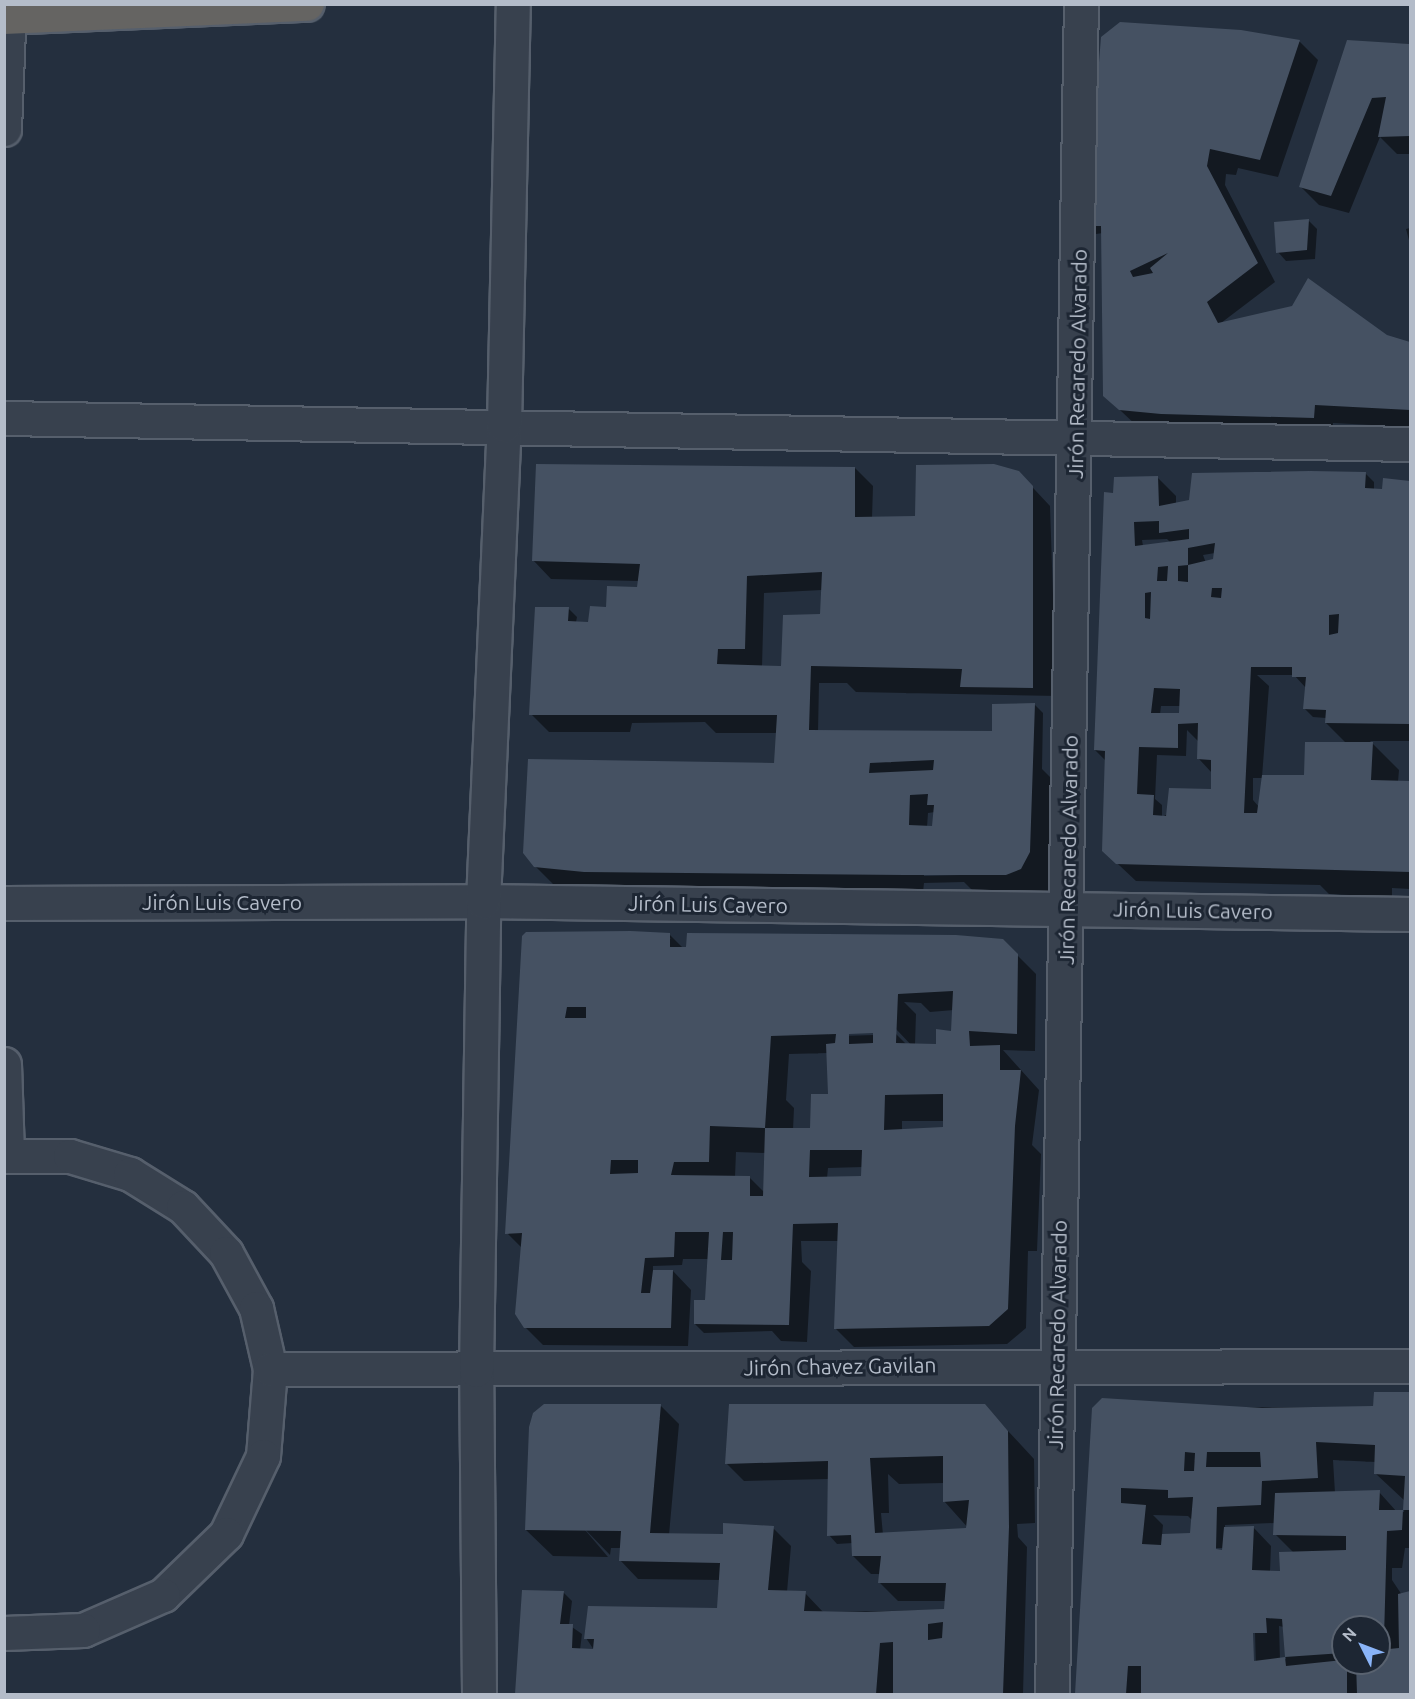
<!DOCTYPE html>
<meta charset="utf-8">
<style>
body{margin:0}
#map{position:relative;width:1415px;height:1699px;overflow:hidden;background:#242f3e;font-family:Ubuntu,sans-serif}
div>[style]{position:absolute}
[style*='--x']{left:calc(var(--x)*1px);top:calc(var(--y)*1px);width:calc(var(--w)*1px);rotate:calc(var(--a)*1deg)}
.shadow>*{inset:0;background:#0007}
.building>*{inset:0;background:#455162}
.roads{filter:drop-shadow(2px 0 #565f6c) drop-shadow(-2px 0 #565f6c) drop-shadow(0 2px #565f6c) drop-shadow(0 -2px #565f6c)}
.minor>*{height:33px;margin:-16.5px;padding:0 16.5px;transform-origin:16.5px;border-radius:16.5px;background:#38414e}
.trunk>*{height:33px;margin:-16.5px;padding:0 16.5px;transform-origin:16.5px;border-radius:16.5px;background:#656462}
span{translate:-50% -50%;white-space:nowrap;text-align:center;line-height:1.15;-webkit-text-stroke:6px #1d2633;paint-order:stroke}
.street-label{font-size:21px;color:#b4bcc9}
.frame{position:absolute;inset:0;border:6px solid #b4bcc9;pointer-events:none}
.north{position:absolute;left:1331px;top:1615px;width:60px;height:60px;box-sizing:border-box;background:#1d2633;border:2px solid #59626f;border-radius:50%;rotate:312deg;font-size:16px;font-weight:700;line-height:24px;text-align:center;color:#b4bcc9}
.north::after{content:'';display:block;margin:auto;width:21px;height:27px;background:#8ab4f8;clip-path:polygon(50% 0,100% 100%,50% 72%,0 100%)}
</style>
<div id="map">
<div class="shadow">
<i style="clip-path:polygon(1241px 32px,1300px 42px,1318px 60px,1278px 177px,1238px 168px,1236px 175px,1226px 174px,1225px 185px,1275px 282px,1221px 323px,1386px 336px,1410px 344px,1410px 427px,1333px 423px,1332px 436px,1138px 427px,1104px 395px,1103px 233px,1096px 234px,1087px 225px)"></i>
<i style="clip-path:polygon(1348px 42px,1410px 44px,1410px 154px,1397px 154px,1380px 137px,1349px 213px,1319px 205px,1300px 186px)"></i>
<i style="clip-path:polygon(1309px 221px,1317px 229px,1315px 259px,1286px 261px,1278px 252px)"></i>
<i style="clip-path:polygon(1410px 228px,1410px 244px,1406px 229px)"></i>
<i style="clip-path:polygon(evenodd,855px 468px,873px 486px,872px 518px,917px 518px,1019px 473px,1050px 506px,1053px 595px,1062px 604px,1059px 696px,856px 692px,847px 683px,819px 683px,818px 732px,993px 732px,1035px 705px,1043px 713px,1042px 769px,1060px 787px,1056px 880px,1048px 896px,982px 900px,964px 882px,924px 883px,923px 892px,554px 885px,535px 866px,529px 761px,778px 764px,778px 733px,716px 733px,705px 722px,632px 723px,630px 732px,549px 732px,531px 714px,568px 608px,577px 617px,576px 622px,589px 623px,638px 589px,639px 581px,551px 579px,533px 560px,855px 468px,822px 590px,824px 616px,782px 667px,762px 667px,764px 593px,822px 590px,855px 468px,935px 812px,933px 827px,927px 827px,928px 813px,935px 812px,855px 468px,961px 872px,961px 875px,924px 876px,924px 873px,961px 872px)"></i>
<i style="clip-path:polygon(evenodd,1365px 473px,1374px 482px,1374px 490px,1383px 490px,1384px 480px,1410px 483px,1410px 741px,1370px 741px,1399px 770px,1398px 782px,1410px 783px,1410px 889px,1392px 888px,1392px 897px,1329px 894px,1320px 885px,1136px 881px,1103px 850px,1106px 761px,1095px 750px,1114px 495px,1158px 478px,1176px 496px,1176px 504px,1365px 473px,1167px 539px,1170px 542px,1143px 546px,1142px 540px,1167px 539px,1365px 473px,1215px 553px,1214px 561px,1206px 563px,1203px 555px,1215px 553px,1365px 473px,1257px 675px,1294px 675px,1306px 688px,1304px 708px,1313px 717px,1326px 718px,1326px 723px,1347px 744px,1305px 776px,1262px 777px,1269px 686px,1257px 675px,1365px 473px,1161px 706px,1181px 706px,1180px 715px,1160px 714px,1161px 706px,1365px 473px,1187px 730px,1198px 741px,1199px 759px,1212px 773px,1214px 791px,1162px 817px,1162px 805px,1155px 799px,1157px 755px,1186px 756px,1187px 730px,1365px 473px,1253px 778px,1263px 778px,1259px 807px,1253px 800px,1253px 778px)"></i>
<i style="clip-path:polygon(evenodd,669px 934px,683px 948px,1003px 941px,1036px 974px,1035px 1051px,1003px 1050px,1039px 1090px,1032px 1145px,1041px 1154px,1037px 1251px,1028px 1251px,1026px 1328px,1007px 1344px,854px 1347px,836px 1329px,839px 1241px,801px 1241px,802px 1262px,811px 1271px,807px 1342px,781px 1341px,772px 1331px,704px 1333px,695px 1324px,706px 1302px,709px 1259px,683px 1259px,682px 1265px,653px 1266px,653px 1272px,673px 1271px,691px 1290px,688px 1346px,543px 1345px,525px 1327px,522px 1248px,507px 1233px,523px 937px,669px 934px,904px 1002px,921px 1003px,930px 1012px,954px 1010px,953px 1032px,937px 1046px,915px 1045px,916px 1014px,904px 1002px,669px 934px,896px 1029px,914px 1048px,912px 1050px,896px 1034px,896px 1029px,669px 934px,874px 1032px,874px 1035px,841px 1036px,841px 1033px,874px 1032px,669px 934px,828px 1053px,829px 1096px,811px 1130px,793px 1130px,794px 1108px,786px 1100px,789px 1054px,828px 1053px,669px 934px,902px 1121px,945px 1121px,947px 1129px,902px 1131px,902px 1121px,669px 934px,736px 1152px,766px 1153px,764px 1192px,749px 1177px,735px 1177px,736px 1152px,669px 934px,863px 1167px,863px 1178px,827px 1178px,828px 1168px,863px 1167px)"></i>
<i style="clip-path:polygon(evenodd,1375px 1393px,1410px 1394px,1410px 1548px,1405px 1548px,1402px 1568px,1392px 1568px,1392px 1580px,1402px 1595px,1410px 1593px,1410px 1694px,1078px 1694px,1093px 1408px,1373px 1407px,1375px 1393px,1333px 1460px,1376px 1462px,1376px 1474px,1405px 1501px,1404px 1512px,1397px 1512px,1379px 1492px,1335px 1493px,1333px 1460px,1375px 1393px,1153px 1515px,1188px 1516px,1193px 1521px,1192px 1534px,1162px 1535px,1163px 1525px,1153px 1515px,1375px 1393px,1275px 1523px,1275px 1534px,1294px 1553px,1282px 1575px,1270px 1572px,1271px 1546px,1253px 1527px,1225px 1528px,1225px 1525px,1275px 1523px,1375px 1393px,1169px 1548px,1224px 1548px,1224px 1551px,1169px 1548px,1375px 1393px,1279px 1626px,1284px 1627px,1286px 1659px,1280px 1660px,1279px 1626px,1375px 1393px,1343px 1627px,1379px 1627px,1379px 1663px,1357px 1663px,1358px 1673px,1343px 1663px,1343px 1627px,1375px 1393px,1252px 1629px,1255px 1632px,1256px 1669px,1253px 1669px,1252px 1629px)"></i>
<i style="clip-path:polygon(evenodd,984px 1405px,1034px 1459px,1035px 1523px,1017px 1524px,1018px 1537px,1027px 1547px,1023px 1694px,517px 1694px,521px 1645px,563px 1592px,572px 1601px,569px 1625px,582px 1634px,580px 1650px,594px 1650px,586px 1638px,719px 1610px,721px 1580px,638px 1579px,620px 1560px,621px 1548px,611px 1548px,610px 1555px,580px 1524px,608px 1557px,553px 1556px,526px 1530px,661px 1406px,679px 1424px,669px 1535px,724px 1535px,773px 1528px,791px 1546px,787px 1592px,805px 1593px,823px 1612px,945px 1610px,946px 1601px,898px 1601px,880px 1583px,881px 1574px,871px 1574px,853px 1556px,853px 1543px,837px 1544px,829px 1535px,829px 1479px,744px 1481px,726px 1463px,984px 1405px,888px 1474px,899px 1484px,944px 1483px,944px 1501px,970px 1530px,883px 1535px,881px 1513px,889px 1513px,888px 1474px)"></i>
</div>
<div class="building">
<i style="clip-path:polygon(evenodd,1120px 22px,1241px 30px,1300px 40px,1260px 160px,1210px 149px,1207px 166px,1258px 263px,1207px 302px,1218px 323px,1292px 306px,1308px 278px,1387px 335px,1410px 342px,1410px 410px,1315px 405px,1314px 418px,1161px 414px,1119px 410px,1103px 396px,1101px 226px,1086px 226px,1101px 37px,1120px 22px,1168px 253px,1150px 268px,1153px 273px,1133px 277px,1130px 271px,1168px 253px)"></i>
<i style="clip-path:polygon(1347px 40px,1410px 44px,1410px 136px,1378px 137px,1386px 97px,1372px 98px,1331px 196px,1299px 187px)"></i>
<i style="clip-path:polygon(1309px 219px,1307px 250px,1276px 253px,1274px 222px)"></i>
<i style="clip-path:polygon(evenodd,536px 464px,855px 467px,855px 517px,915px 516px,916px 465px,994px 464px,1019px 471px,1033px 486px,1033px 688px,960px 687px,962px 669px,811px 666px,809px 730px,992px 731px,992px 704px,1035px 703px,1030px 852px,1021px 869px,1006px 875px,905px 875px,584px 872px,534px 867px,523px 853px,528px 759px,774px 763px,777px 715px,529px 715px,535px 607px,569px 607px,568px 621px,588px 622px,590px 606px,606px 607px,607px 586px,637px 587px,640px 564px,532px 561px,536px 464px,822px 572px,820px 614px,783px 615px,781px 666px,717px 664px,718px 649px,745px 649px,747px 576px,822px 572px,536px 464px,934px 760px,933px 770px,869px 773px,870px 763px,934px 760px,536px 464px,928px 794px,927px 805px,934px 805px,932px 826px,909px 825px,910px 795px,928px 794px)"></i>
<i style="clip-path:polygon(evenodd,1310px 471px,1366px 472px,1365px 488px,1382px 489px,1383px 478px,1410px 481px,1410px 724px,1325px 723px,1326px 710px,1303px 709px,1306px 677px,1292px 677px,1292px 667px,1251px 667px,1244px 813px,1257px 813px,1262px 775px,1304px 775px,1305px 742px,1373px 742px,1371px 780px,1410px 781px,1410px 872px,1116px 864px,1102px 851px,1105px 751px,1094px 750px,1104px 492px,1113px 493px,1114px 477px,1158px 476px,1159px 506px,1189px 500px,1192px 473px,1310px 471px,1159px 521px,1159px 533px,1189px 529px,1189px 539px,1135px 546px,1134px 522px,1159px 521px,1310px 471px,1215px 543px,1213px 559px,1188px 565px,1188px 582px,1178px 581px,1178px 566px,1188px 565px,1188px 548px,1215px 543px,1310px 471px,1168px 566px,1167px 581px,1157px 581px,1158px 567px,1168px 566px,1310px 471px,1212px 588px,1222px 588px,1221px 598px,1211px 597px,1212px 588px,1310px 471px,1151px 592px,1150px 619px,1145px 618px,1145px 593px,1151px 592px,1310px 471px,1339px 614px,1338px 633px,1329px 635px,1329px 615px,1339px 614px,1310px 471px,1154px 688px,1180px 689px,1179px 713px,1151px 713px,1154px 688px,1310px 471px,1198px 723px,1197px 759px,1211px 760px,1211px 789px,1169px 788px,1166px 816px,1153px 815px,1154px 795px,1137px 794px,1139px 747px,1178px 748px,1178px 724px,1198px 723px)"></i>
<i style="clip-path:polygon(evenodd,631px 931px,670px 933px,670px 947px,686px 947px,687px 933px,956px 935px,1003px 939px,1018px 954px,1017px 1034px,969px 1031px,970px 1046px,1000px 1045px,1000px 1070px,1021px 1070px,1015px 1126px,1008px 1309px,989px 1326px,834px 1329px,838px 1223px,793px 1224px,789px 1325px,694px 1324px,694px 1300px,705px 1300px,709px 1232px,675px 1232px,674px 1257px,645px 1258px,641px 1293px,650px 1293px,653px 1270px,673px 1270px,671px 1328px,524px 1328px,515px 1314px,522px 1233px,505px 1234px,522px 936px,526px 932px,631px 931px,953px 991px,951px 1031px,936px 1029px,936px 1044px,896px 1043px,898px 994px,953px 991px,631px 931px,567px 1007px,586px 1007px,586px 1018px,565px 1018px,567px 1007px,631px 931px,873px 1033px,873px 1043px,849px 1044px,849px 1034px,873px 1033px,631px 931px,836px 1034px,835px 1043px,826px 1044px,828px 1094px,811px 1094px,810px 1128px,765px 1128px,771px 1036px,836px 1034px,631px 931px,943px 1094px,943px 1127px,884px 1130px,885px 1095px,943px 1094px,631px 931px,710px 1126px,765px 1128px,763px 1196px,750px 1196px,750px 1176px,671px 1175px,674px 1162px,709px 1162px,710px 1126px,631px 931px,810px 1150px,862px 1150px,861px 1176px,809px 1177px,810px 1150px,631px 931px,611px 1160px,638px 1160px,638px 1173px,610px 1174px,611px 1160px,631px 931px,723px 1232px,733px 1232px,732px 1260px,721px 1260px,723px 1232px)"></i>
<i style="clip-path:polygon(evenodd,1374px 1392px,1410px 1392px,1410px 1510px,1403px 1510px,1402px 1530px,1387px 1531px,1384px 1638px,1379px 1638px,1379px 1627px,1343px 1627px,1343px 1653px,1285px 1657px,1282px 1619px,1266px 1618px,1267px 1633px,1253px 1633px,1254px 1661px,1285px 1657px,1286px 1666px,1343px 1660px,1347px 1663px,1347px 1694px,1141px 1694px,1141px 1666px,1128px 1666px,1126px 1694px,1075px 1694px,1092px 1408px,1102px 1398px,1262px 1408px,1373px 1406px,1374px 1392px,1316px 1442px,1375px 1445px,1374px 1474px,1405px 1476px,1403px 1510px,1379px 1510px,1380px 1490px,1275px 1493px,1273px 1535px,1346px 1536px,1346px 1550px,1279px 1552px,1280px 1571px,1252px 1570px,1254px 1526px,1224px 1527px,1222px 1550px,1216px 1549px,1217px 1507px,1261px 1505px,1262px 1481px,1318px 1478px,1316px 1442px,1374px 1392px,1185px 1452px,1195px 1453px,1194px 1471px,1184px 1471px,1185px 1452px,1374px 1392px,1207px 1452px,1260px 1452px,1261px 1467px,1206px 1467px,1207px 1452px,1374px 1392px,1121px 1488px,1168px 1490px,1168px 1498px,1193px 1497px,1190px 1533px,1162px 1534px,1161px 1545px,1142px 1544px,1146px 1505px,1121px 1503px,1121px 1488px)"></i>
<i style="clip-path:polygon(evenodd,544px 1404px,661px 1404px,650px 1533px,723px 1534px,723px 1523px,774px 1526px,768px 1590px,806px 1591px,804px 1611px,866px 1612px,944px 1609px,946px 1583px,878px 1583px,881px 1556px,852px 1556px,851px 1535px,827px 1536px,828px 1461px,725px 1464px,729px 1404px,985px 1404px,1008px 1431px,1009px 1527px,1003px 1694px,893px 1694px,893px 1642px,880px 1643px,876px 1694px,515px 1694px,522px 1590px,564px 1591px,560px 1624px,573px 1624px,572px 1648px,593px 1649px,594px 1639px,584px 1639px,588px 1606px,717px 1608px,720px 1563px,619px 1561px,621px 1531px,525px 1530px,529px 1427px,533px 1413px,544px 1404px,943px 1456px,943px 1502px,969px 1500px,966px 1528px,875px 1533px,870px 1458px,943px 1456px,544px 1404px,943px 1622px,942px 1638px,928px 1640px,928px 1624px,943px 1622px)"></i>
<i style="clip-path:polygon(1410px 1591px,1410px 1694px,1357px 1694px,1356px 1663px,1379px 1663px,1379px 1650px,1399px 1648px,1398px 1594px)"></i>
</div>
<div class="roads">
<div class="minor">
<i style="--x:4;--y:129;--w:125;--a:-87.7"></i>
<i style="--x:4;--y:418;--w:1406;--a:1.06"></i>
<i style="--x:4;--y:903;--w:479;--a:-0.2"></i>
<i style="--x:483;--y:901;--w:927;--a:0.8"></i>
<i style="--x:4;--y:1064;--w:91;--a:88.1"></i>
<i style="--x:4;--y:1156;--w:66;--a:0"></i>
<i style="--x:70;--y:1156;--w:63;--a:16.7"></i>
<i style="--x:130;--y:1174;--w:62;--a:31.9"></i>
<i style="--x:183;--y:1207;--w:63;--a:46.9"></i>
<i style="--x:226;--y:1253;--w:63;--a:61.4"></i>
<i style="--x:256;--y:1308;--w:63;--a:77.1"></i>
<i style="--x:270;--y:1369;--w:87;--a:94.6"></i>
<i style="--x:263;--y:1456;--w:86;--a:115.4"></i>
<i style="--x:226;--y:1534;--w:88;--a:135.9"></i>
<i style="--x:163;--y:1595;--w:87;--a:156.4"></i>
<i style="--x:83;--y:1630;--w:79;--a:177.8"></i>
<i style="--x:270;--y:1369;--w:1140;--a:-0.15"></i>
<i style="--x:479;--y:1694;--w:324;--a:-90.5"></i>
<i style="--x:476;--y:1370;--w:469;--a:-89.1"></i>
<i style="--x:483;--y:901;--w:476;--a:-87.5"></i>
<i style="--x:504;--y:425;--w:421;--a:-88.8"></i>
<i style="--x:1052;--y:1694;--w:1690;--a:-89.02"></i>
</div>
<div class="trunk">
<i style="--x:4;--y:17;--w:303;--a:-2.5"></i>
</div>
</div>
<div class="street-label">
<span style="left:1077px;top:364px;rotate:-89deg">Jirón Recaredo Alvarado</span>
<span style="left:1068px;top:850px;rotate:-89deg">Jirón Recaredo Alvarado</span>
<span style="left:222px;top:902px">Jirón Luis Cavero</span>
<span style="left:708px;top:904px;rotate:1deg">Jirón Luis Cavero</span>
<span style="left:1193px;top:910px;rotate:1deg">Jirón Luis Cavero</span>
<span style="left:1057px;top:1335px;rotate:-89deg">Jirón Recaredo Alvarado</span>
<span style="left:840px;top:1366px;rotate:-1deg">Jirón Chavez Gavilan</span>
</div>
<div class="frame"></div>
<div class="north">N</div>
</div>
